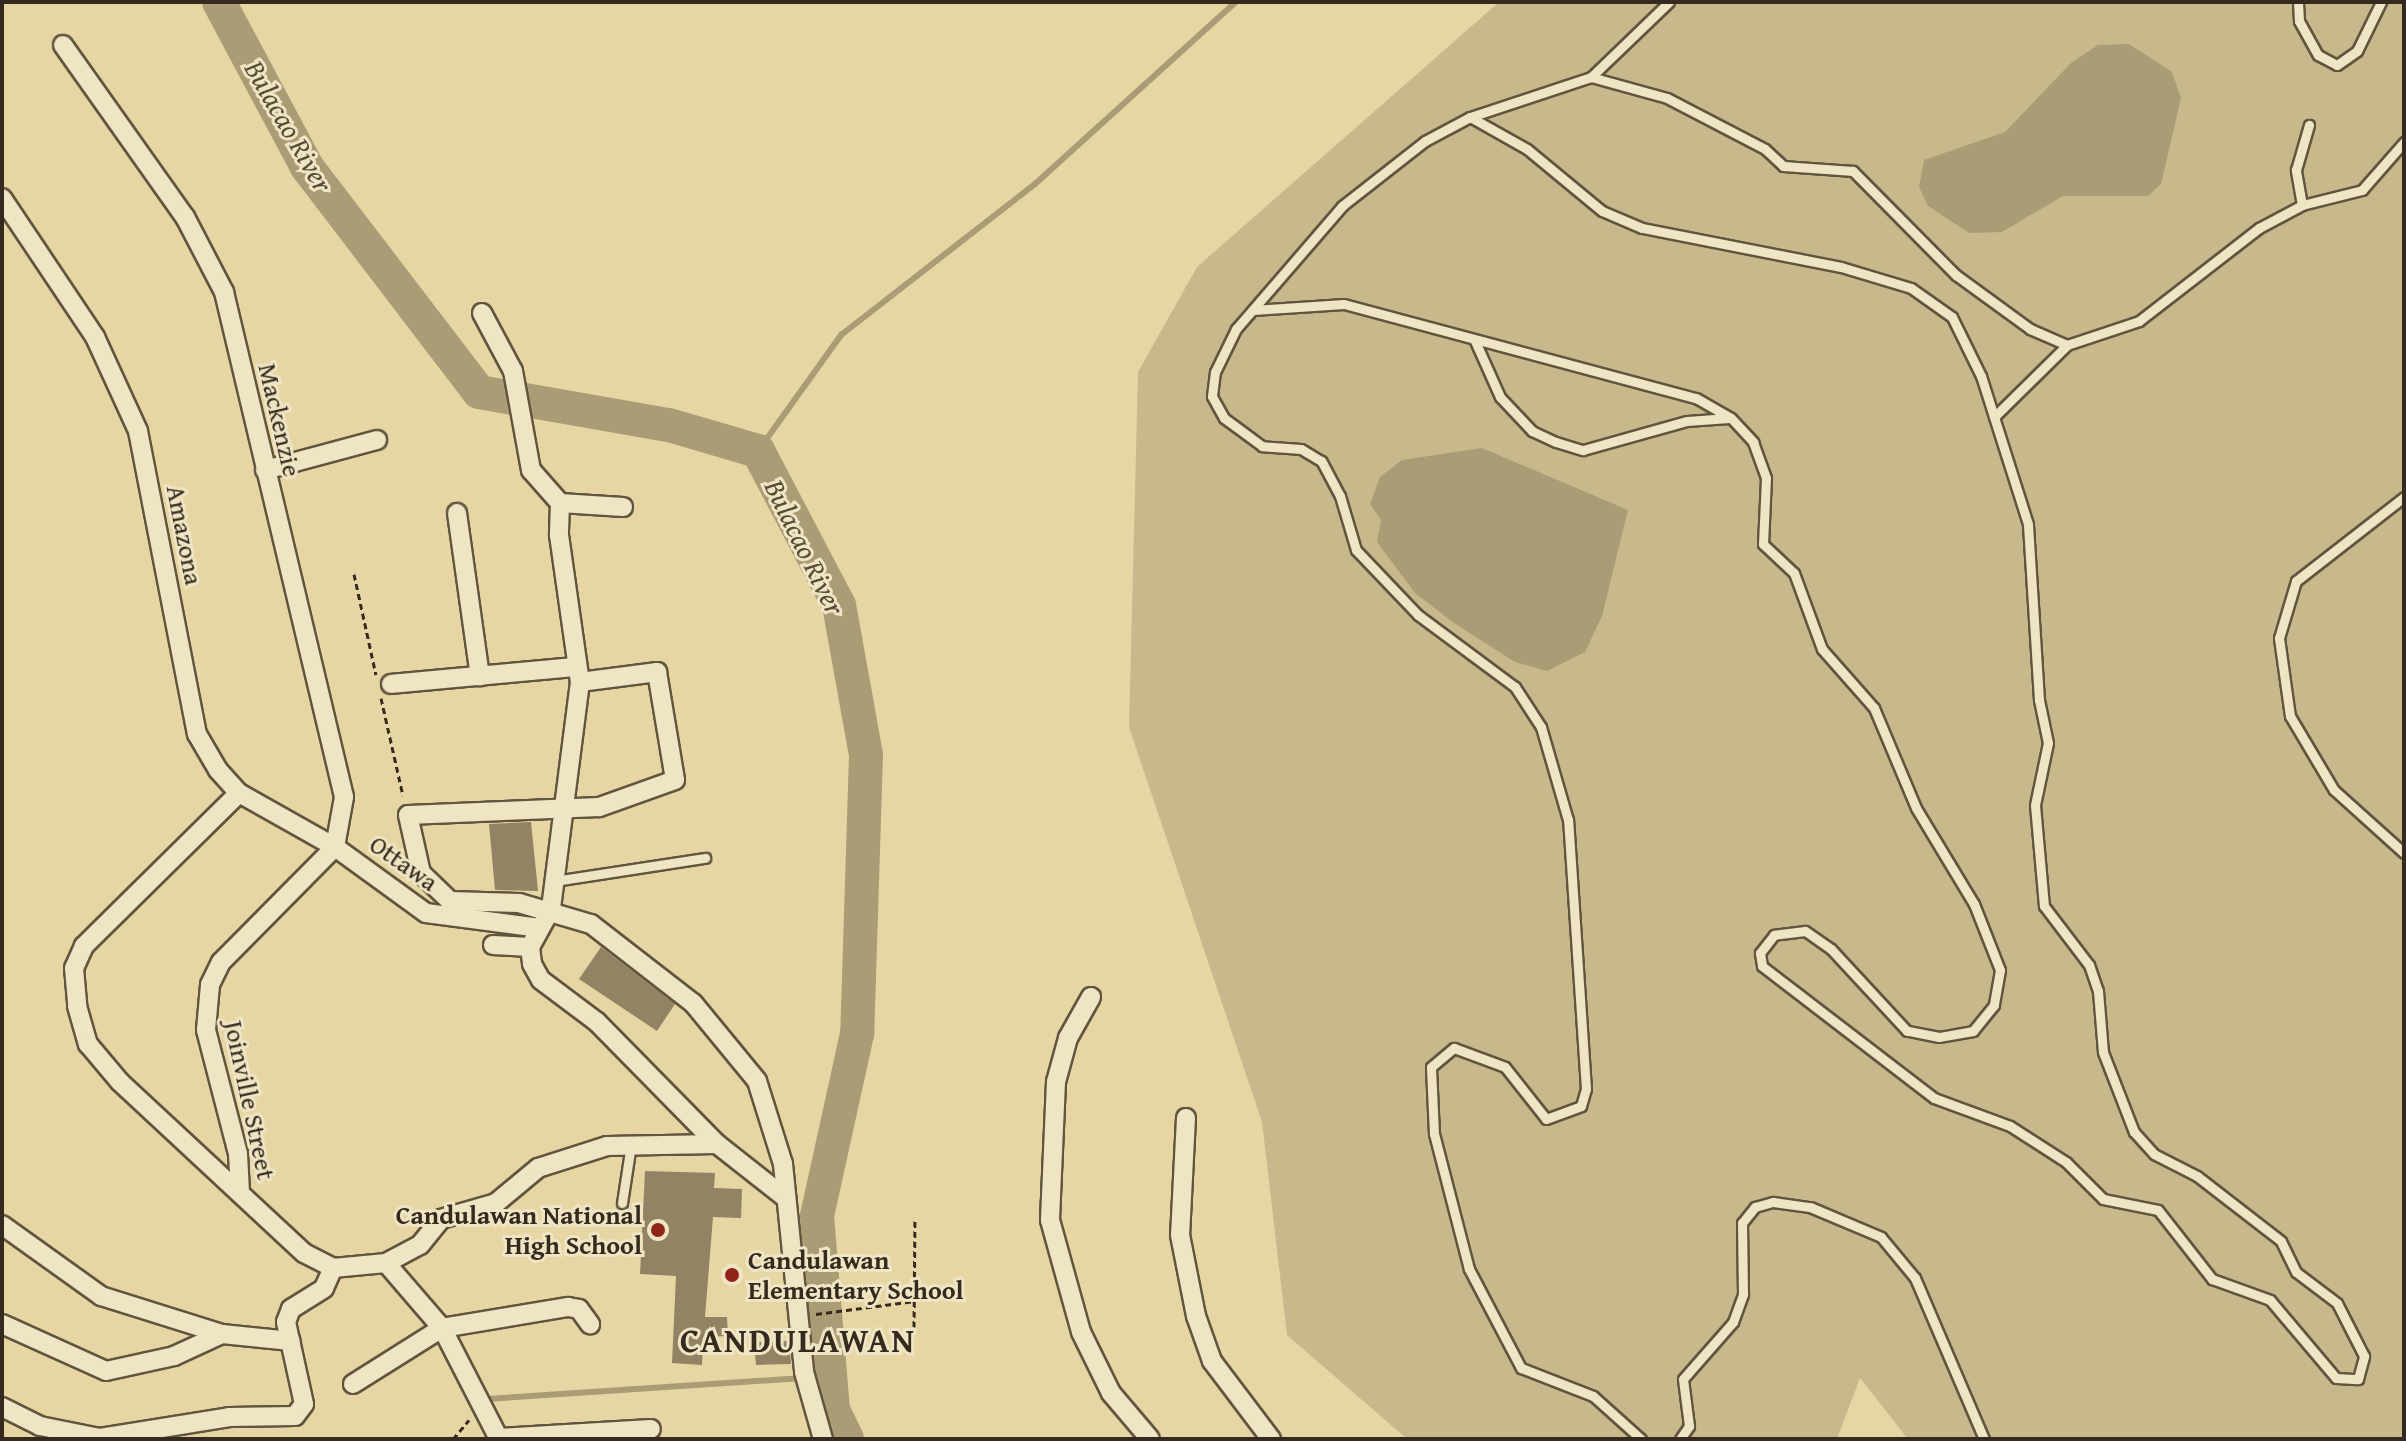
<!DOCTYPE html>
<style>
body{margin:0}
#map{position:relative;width:2406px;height:1441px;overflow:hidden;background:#e6d6a3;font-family:"Gentium Book Plus",serif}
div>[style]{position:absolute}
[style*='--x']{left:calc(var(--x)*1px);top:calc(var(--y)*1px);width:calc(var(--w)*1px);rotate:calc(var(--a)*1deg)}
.green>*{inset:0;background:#c8b98c}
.water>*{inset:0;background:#aa9c75}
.stream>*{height:6px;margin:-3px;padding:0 3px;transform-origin:3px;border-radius:3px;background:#aa9c75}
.river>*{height:34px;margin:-17px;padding:0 17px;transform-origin:17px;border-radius:17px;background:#aa9c75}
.building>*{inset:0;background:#918363}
.path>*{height:3px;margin-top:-1.5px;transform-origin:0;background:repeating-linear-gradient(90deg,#352a1d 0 6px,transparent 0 10px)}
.roads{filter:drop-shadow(2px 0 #61553e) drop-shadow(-2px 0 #61553e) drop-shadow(0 2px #61553e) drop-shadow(0 -2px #61553e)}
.lane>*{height:9px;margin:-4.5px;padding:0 4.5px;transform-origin:4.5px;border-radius:4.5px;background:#efe4c3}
.street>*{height:18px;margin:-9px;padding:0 9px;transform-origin:9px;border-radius:9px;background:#efe4c3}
.dots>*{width:22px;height:22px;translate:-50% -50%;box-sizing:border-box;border:4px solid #efe4c3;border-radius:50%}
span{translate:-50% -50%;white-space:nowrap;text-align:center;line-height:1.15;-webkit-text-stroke:6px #efe4c3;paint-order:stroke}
.street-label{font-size:26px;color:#352a1d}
.poi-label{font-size:26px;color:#352a1d;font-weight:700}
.right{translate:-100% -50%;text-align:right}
.left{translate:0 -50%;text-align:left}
.water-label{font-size:28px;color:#584c37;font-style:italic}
.district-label{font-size:34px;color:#352a1d;font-weight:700;letter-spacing:2px}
.frame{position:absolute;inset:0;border:4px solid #352a1d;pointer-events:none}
</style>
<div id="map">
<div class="green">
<i style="clip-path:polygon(1499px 2px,2404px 2px,2404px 1439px,1908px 1439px,1860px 1378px,1837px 1439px,1407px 1439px,1287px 1335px,1262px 1122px,1129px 727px,1138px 372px,1197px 267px)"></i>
</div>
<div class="water">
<i style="clip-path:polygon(2129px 44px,2172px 72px,2181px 98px,2161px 184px,2148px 196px,2063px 196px,2002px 232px,1969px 233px,1928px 206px,1919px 187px,1924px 160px,2005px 132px,2071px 63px,2098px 45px)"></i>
<i style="clip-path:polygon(1482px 448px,1628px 510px,1602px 616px,1585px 652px,1547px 671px,1515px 662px,1454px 623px,1415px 593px,1377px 542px,1381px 520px,1370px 504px,1380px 477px,1402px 460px)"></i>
</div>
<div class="stream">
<i style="--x:758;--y:451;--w:143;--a:-54.4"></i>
<i style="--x:841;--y:335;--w:246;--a:-37.9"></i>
<i style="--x:1035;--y:184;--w:271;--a:-42.2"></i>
<i style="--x:487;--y:1399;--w:344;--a:-3.8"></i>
</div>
<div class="river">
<i style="--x:219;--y:2;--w:187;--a:61.9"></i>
<i style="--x:307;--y:167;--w:283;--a:52.6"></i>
<i style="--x:479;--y:392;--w:193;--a:9.9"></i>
<i style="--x:669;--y:425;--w:93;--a:16.3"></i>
<i style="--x:758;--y:451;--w:174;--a:62.3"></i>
<i style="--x:839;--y:605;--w:152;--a:79.8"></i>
<i style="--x:866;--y:755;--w:279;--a:91.8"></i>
<i style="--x:857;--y:1034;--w:186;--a:102.4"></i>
<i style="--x:817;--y:1216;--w:195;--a:85.3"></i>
<i style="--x:833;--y:1410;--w:32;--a:64"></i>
</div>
<div class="building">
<i style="clip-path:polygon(531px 822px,538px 891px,495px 890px,489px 824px)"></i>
<i style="clip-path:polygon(601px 947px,675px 1004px,657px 1031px,579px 979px)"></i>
<i style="clip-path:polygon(645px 1171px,715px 1173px,714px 1188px,742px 1189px,741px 1218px,713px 1217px,705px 1317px,727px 1317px,728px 1336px,703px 1337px,702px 1365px,672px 1363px,676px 1276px,640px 1274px)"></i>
<i style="clip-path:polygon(789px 1341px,791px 1364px,756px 1365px,754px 1342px)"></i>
</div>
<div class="path">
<i style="--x:354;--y:574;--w:103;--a:77.7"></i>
<i style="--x:381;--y:698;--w:100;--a:77.3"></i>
<i style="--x:816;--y:1314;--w:100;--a:-7.5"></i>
<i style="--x:914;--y:1327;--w:109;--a:-89.5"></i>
<i style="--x:453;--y:1439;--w:25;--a:-50"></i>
</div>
<div class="roads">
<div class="lane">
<i style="--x:2298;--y:2;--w:19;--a:87"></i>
<i style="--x:2299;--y:21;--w:39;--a:61"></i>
<i style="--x:2318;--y:55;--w:21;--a:28"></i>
<i style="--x:2337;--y:65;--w:24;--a:-35"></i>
<i style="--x:2357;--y:51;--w:55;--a:-63.9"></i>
<i style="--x:1591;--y:77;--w:79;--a:15.4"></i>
<i style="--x:1667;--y:98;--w:110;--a:27.5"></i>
<i style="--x:1765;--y:149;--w:25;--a:43"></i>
<i style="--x:1783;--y:166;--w:70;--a:4.1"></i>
<i style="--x:1853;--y:171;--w:146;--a:45.3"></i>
<i style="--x:1956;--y:275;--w:92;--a:36.1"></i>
<i style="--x:2030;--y:329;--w:40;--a:23.4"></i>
<i style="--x:2302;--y:205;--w:36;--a:-100"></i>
<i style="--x:2296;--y:170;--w:47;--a:-73.9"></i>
<i style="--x:1253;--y:310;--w:91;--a:-3.8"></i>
<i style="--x:1344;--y:304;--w:364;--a:15"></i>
<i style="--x:1696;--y:398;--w:40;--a:29.7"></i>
<i style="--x:1731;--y:418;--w:33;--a:47"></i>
<i style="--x:1753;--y:442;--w:38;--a:70"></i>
<i style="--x:1766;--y:478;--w:66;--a:92.6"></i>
<i style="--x:1763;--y:544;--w:42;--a:43.1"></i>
<i style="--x:1794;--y:573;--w:81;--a:69.8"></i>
<i style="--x:1822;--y:649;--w:79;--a:48.6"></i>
<i style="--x:1874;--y:708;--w:108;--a:67.2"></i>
<i style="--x:1916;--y:808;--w:112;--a:58.9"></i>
<i style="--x:1974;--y:904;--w:71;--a:68.5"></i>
<i style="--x:2000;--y:970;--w:36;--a:100"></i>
<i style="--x:1994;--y:1005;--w:33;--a:129"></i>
<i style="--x:1973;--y:1031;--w:35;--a:170"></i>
<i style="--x:1939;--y:1037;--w:33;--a:-169"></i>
<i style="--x:1907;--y:1031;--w:112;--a:-132.8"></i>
<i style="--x:1831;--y:949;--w:32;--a:-145"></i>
<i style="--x:1805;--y:931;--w:31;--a:173"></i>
<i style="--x:1774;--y:935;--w:23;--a:128"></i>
<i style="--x:1760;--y:953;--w:13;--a:81"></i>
<i style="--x:1762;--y:966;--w:217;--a:37.5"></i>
<i style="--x:1934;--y:1098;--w:81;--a:20.2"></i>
<i style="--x:2010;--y:1126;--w:67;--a:32.7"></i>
<i style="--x:2066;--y:1162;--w:52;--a:45"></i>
<i style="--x:2103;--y:1199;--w:56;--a:11.3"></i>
<i style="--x:2158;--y:1210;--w:88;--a:52"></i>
<i style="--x:2212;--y:1279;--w:62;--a:19.9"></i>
<i style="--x:2270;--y:1300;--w:102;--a:49.8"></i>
<i style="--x:2336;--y:1378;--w:22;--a:3"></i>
<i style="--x:2358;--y:1379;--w:24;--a:-75"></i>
<i style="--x:2364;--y:1356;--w:59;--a:-117"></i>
<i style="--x:2337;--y:1303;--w:51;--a:-142.9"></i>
<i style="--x:2296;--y:1272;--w:34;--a:-116"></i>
<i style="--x:2281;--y:1241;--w:106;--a:-142.3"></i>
<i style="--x:2197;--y:1176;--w:48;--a:-152.9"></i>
<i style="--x:2154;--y:1154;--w:30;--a:-132"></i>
<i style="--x:2134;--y:1132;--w:86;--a:-111.2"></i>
<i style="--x:2103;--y:1052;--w:61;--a:-94.7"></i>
<i style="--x:2098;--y:991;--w:28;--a:-109"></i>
<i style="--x:2089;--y:965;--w:74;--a:-127.3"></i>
<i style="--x:2044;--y:906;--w:101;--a:-95.1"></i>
<i style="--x:2035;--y:805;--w:63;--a:-78.2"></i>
<i style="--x:2048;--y:743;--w:44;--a:-101.8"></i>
<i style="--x:2039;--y:700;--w:176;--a:-93.6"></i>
<i style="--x:2028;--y:524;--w:155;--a:-107.6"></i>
<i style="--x:1981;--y:376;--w:66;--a:-116.2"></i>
<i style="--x:1952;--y:317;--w:50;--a:-144.7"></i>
<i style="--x:1911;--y:288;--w:73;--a:-163.3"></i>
<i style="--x:1841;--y:267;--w:203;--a:-168.9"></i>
<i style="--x:1642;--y:228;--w:43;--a:-157"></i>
<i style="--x:1602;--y:211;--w:97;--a:-140.4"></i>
<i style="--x:1527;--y:149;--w:65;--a:-150.7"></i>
<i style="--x:1475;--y:341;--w:61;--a:65.9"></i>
<i style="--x:1500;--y:397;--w:47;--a:46.7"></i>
<i style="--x:1532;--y:431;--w:26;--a:25"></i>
<i style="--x:1556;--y:442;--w:28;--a:17"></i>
<i style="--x:1583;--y:450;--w:108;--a:-15.6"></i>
<i style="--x:1687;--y:421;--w:42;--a:-4.1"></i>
<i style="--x:1994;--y:417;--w:103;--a:-44.6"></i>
<i style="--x:2067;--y:345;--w:76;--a:-18.4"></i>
<i style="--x:2139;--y:321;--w:152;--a:-37.8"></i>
<i style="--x:2259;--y:228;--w:49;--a:-28.1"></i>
<i style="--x:2302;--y:205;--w:62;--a:-14"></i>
<i style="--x:2362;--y:190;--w:64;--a:-48.8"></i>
<i style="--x:2404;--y:497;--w:137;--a:142.1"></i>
<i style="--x:2296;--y:581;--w:59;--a:106.6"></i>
<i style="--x:2279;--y:638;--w:79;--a:82"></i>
<i style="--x:2290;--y:716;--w:86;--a:59.3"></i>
<i style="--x:2334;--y:790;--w:94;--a:42"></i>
<i style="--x:554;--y:881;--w:153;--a:-8.7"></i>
<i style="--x:622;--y:1203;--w:60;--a:-81.3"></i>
<i style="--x:1641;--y:1439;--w:64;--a:-138.1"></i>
<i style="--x:1593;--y:1396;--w:77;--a:-158.7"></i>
<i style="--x:1521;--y:1368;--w:112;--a:-117.7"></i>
<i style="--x:1469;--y:1269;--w:139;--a:-104.5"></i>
<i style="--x:1434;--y:1134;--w:67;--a:-92.6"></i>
<i style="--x:1431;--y:1067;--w:30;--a:-40"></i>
<i style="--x:1454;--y:1048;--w:54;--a:20.4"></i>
<i style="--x:1505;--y:1067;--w:66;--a:51.7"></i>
<i style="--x:1546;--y:1119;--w:37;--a:-20"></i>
<i style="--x:1581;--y:1106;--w:18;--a:-74"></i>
<i style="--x:1586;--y:1089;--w:270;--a:-93.8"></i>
<i style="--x:1568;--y:820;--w:97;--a:-106.2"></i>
<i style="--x:1541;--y:727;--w:48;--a:-123"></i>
<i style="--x:1515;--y:687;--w:121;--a:-143.4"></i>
<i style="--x:1418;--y:615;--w:90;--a:-133.6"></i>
<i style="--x:1356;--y:550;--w:56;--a:-106.5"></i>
<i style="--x:1340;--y:496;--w:40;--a:-118"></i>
<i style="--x:1321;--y:461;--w:23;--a:-149"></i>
<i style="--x:1301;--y:449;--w:39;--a:-176"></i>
<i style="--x:1262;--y:446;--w:47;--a:-143.6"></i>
<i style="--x:1224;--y:418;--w:25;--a:-119"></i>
<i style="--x:1212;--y:396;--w:24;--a:-83"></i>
<i style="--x:1215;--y:372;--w:48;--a:-64"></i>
<i style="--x:1236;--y:329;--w:162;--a:-49.2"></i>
<i style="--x:1342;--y:206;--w:105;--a:-38.1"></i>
<i style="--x:1425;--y:141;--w:51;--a:-28.1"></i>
<i style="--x:1470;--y:117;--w:127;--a:-18.3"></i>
<i style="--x:1591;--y:77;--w:108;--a:-43.9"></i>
<i style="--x:1680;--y:1439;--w:16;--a:-55"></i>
<i style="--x:1689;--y:1426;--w:47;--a:-97.3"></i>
<i style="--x:1683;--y:1379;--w:76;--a:-48.7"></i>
<i style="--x:1733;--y:1322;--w:30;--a:-70"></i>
<i style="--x:1743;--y:1294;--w:71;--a:-90.8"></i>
<i style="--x:1742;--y:1223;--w:21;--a:-51"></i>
<i style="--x:1755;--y:1207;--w:19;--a:-16"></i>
<i style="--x:1773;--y:1202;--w:37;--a:8"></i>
<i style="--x:1810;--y:1207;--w:77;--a:22.9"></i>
<i style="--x:1881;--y:1237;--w:53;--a:50.3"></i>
<i style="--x:1915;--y:1278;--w:175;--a:66.8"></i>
</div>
<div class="street">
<i style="--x:63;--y:45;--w:211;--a:54.7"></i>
<i style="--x:185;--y:217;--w:85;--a:62.5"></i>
<i style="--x:224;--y:292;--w:519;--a:76.63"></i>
<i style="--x:344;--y:797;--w:51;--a:100.2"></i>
<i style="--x:335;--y:847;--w:162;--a:134.7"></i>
<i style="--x:221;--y:962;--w:25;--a:116"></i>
<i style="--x:210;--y:985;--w:45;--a:95.1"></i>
<i style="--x:206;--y:1030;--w:128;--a:75.5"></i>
<i style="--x:238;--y:1154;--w:38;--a:87"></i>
<i style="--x:2;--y:198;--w:167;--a:56.2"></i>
<i style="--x:95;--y:337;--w:103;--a:65.4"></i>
<i style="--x:138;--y:431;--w:309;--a:79"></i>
<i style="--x:197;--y:734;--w:42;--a:59.7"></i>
<i style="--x:218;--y:770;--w:31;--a:48"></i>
<i style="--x:239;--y:793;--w:110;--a:29.4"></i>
<i style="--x:335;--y:847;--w:112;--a:36"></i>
<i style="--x:426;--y:913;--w:115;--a:7.5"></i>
<i style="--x:482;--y:313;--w:66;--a:61.9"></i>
<i style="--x:513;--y:371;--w:101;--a:79.7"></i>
<i style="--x:531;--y:470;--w:44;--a:48.7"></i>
<i style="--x:265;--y:470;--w:116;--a:-15"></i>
<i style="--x:623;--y:507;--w:63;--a:-176.4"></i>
<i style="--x:560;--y:503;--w:32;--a:92"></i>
<i style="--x:559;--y:535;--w:148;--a:81.9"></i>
<i style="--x:580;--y:682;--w:229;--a:97.3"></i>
<i style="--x:551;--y:909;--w:43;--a:118.9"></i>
<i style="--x:530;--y:947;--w:17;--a:83"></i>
<i style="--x:532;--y:964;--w:18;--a:61"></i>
<i style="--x:541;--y:980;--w:70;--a:36.9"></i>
<i style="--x:597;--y:1022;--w:171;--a:45.5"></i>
<i style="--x:717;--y:1144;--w:84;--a:38.2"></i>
<i style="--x:457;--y:513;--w:165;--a:82"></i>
<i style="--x:580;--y:682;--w:78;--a:-7.4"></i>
<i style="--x:657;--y:672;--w:109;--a:80.5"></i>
<i style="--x:675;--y:780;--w:81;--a:160.4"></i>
<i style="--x:599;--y:807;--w:191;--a:177.6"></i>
<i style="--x:408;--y:815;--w:59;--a:77.4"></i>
<i style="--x:421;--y:873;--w:40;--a:44"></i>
<i style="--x:450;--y:901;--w:69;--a:1.7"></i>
<i style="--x:519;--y:903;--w:75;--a:16.3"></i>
<i style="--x:591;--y:924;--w:129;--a:37.8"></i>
<i style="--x:693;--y:1003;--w:101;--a:50.6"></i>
<i style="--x:757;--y:1081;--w:87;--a:72.6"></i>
<i style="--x:783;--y:1164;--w:209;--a:84.2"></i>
<i style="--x:804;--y:1372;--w:70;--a:74.2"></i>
<i style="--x:391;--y:684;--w:186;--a:-5.3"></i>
<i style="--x:239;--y:793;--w:218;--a:135.4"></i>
<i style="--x:84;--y:946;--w:24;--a:114"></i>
<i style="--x:74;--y:968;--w:38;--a:85"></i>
<i style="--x:77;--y:1006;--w:40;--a:74"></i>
<i style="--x:88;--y:1044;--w:50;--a:49.9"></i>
<i style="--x:120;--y:1082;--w:251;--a:42.9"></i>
<i style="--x:304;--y:1253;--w:33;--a:27"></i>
<i style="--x:333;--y:1268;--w:53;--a:-5.4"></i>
<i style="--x:386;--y:1263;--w:38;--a:-28"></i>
<i style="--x:420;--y:1245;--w:33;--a:-51"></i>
<i style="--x:441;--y:1219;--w:57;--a:-16.2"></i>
<i style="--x:496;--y:1203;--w:55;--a:-39.8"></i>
<i style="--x:538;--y:1168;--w:72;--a:-17.7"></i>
<i style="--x:607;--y:1146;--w:110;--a:-1"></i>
<i style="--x:493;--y:945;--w:37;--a:3"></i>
<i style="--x:1091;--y:997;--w:47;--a:119.3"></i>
<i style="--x:1068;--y:1038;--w:46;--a:105.3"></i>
<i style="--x:1056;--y:1082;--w:138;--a:92.5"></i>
<i style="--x:1050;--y:1220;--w:116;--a:74.5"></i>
<i style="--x:1081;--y:1332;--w:68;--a:63.8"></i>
<i style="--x:1111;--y:1393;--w:60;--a:49.7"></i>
<i style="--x:1186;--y:1118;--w:117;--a:92.9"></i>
<i style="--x:1180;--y:1235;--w:83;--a:78.8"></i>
<i style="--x:1196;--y:1316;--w:48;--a:70.4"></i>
<i style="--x:1212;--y:1361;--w:98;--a:52.9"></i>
<i style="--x:2;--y:1225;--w:122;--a:35.6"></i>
<i style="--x:101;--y:1296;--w:127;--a:17.4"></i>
<i style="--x:222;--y:1334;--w:69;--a:5.8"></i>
<i style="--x:386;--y:1263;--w:86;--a:49.3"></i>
<i style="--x:442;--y:1328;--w:125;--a:62.8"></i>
<i style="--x:2;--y:1324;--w:114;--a:24.3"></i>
<i style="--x:106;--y:1371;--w:70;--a:-12.4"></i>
<i style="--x:174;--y:1356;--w:53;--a:-24.6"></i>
<i style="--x:353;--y:1384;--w:105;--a:-32.2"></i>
<i style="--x:442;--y:1328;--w:128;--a:-9.5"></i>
<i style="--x:568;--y:1307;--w:11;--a:10"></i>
<i style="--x:579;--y:1309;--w:19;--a:54"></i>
<i style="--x:2;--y:1407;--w:42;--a:26.6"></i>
<i style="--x:40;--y:1426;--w:61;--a:11.3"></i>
<i style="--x:100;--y:1438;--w:131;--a:-9.2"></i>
<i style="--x:229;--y:1417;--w:66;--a:-0.9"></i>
<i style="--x:295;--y:1416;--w:15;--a:-53"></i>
<i style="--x:304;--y:1404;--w:84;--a:-102.4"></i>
<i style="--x:286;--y:1322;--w:14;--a:-69"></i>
<i style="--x:291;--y:1309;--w:39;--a:-32"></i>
<i style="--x:324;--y:1288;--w:22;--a:-66"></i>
<i style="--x:499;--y:1438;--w:152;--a:-3.4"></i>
</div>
</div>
<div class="dots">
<i style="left:658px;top:1230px;background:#8f2418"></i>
<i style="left:732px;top:1275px;background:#8f2418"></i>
</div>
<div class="street-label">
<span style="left:280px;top:420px;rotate:77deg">Mackenzie</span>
<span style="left:185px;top:535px;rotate:79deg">Amazona</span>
<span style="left:404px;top:863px;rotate:35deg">Ottawa</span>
<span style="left:250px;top:1100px;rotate:78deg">Joinville Street</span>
</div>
<div class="poi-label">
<span class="right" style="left:642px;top:1230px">Candulawan National<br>High School</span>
<span class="left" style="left:748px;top:1275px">Candulawan<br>Elementary School</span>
</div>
<div class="water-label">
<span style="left:289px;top:126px;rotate:60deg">Bulacao River</span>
<span style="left:805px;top:547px;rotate:64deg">Bulacao River</span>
</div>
<div class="district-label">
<span style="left:798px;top:1340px">CANDULAWAN</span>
</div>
<div class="frame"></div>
</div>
